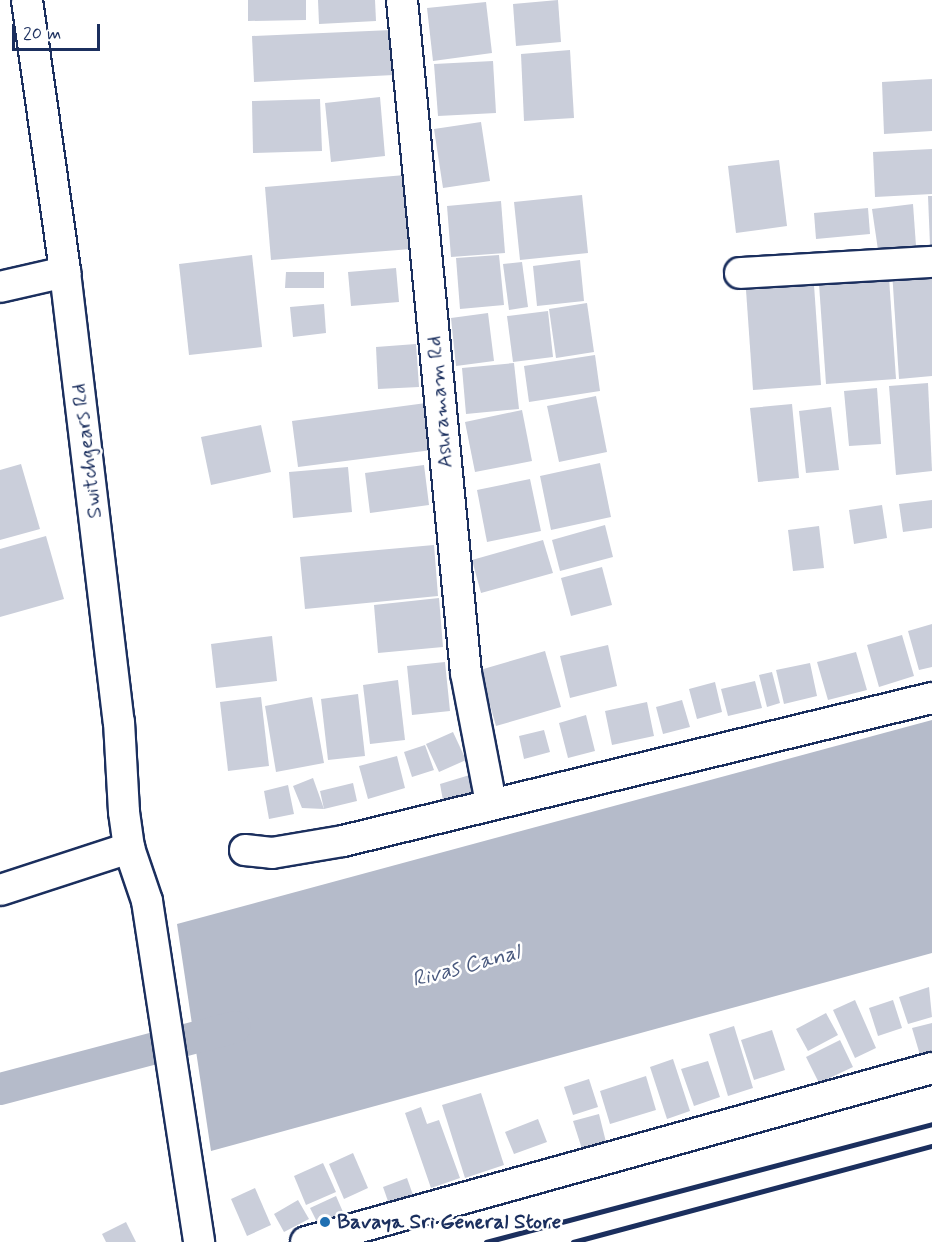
<!DOCTYPE html>
<style>
body{margin:0}
#map{position:relative;width:932px;height:1242px;overflow:hidden;background:#fff;font-family:Mynerve,sans-serif}
div>[style]{position:absolute}
[style*='--x']{left:calc(var(--x)*1px);top:calc(var(--y)*1px);width:calc(var(--w)*1px);rotate:calc(var(--a)*1deg)}
.water>*{inset:0;background:#b5bbca}
.canal>*{height:32px;margin:-16px;padding:0 16px;transform-origin:16px;border-radius:16px;background:#b5bbca}
.building>*{inset:0;background:#caceda}
.roads{filter:drop-shadow(2px 0 #1b2f5e) drop-shadow(-2px 0 #1b2f5e) drop-shadow(0 2px #1b2f5e) drop-shadow(0 -2px #1b2f5e)}
.minor>*{height:30px;margin:-15px;padding:0 15px;transform-origin:15px;border-radius:15px;background:#fff}
.rail>*{height:4.5px;margin:-2.25px;padding:0 2.25px;transform-origin:2.25px;border-radius:2.25px;background:#1b2f5e}
.dots>*{width:16px;height:16px;translate:-50% -50%;box-sizing:border-box;border:3px solid #fff;border-radius:50%}
span{translate:-50% -50%;white-space:nowrap;text-align:center;line-height:1.15;-webkit-text-stroke:5px #fff;paint-order:stroke}
.street-label{font-size:21px;color:#1b2f5e}
.poi-label{font-size:21px;color:#1b2f5e;font-weight:700}
.left{translate:0 -50%;text-align:left}
.water-label{font-size:22px;color:#49597e;font-style:italic}
.scale{position:absolute;left:12px;top:24px;width:88px;height:27px;box-sizing:border-box;border:3px solid #1b2f5e;border-top:0;padding-left:8px;font-size:18px;line-height:21px;white-space:nowrap;color:#1b2f5e;-webkit-text-stroke:4px #fff;paint-order:stroke}
</style>
<div id="map">
<div class="water">
<i style="clip-path:polygon(932px 720px,932px 953px,211px 1151px,177px 924px)"></i>
</div>
<div class="canal">
<i style="--x:0;--y:1089;--w:243;--a:-14.8"></i>
</div>
<div class="building">
<i style="clip-path:polygon(248px 0,306px 0,306px 20px,248px 21px)"></i>
<i style="clip-path:polygon(318px 0,375px 0,376px 21px,319px 24px)"></i>
<i style="clip-path:polygon(558px 0,561px 42px,516px 46px,513px 4px)"></i>
<i style="clip-path:polygon(486px 2px,492px 53px,433px 61px,427px 8px)"></i>
<i style="clip-path:polygon(392px 30px,394px 75px,254px 82px,252px 36px)"></i>
<i style="clip-path:polygon(570px 50px,574px 118px,524px 121px,521px 54px)"></i>
<i style="clip-path:polygon(493px 61px,496px 113px,438px 116px,434px 64px)"></i>
<i style="clip-path:polygon(932px 79px,932px 131px,884px 134px,882px 82px)"></i>
<i style="clip-path:polygon(380px 97px,385px 156px,331px 162px,325px 103px)"></i>
<i style="clip-path:polygon(320px 99px,322px 151px,253px 153px,252px 101px)"></i>
<i style="clip-path:polygon(481px 122px,490px 181px,443px 188px,434px 129px)"></i>
<i style="clip-path:polygon(932px 149px,932px 194px,875px 197px,873px 152px)"></i>
<i style="clip-path:polygon(779px 160px,787px 226px,736px 233px,728px 166px)"></i>
<i style="clip-path:polygon(405px 175px,411px 249px,271px 260px,265px 187px)"></i>
<i style="clip-path:polygon(582px 195px,588px 253px,520px 260px,514px 202px)"></i>
<i style="clip-path:polygon(928px 196px,932px 196px,932px 245px,930px 245px)"></i>
<i style="clip-path:polygon(501px 201px,505px 253px,451px 257px,447px 206px)"></i>
<i style="clip-path:polygon(913px 204px,916px 246px,878px 250px,872px 209px)"></i>
<i style="clip-path:polygon(868px 208px,870px 234px,816px 239px,814px 213px)"></i>
<i style="clip-path:polygon(252px 255px,262px 347px,189px 355px,179px 264px)"></i>
<i style="clip-path:polygon(499px 255px,504px 305px,460px 309px,456px 258px)"></i>
<i style="clip-path:polygon(580px 260px,584px 301px,537px 306px,533px 266px)"></i>
<i style="clip-path:polygon(522px 262px,528px 307px,509px 310px,503px 264px)"></i>
<i style="clip-path:polygon(396px 268px,399px 302px,351px 306px,348px 272px)"></i>
<i style="clip-path:polygon(932px 268px,932px 376px,899px 379px,892px 271px)"></i>
<i style="clip-path:polygon(286px 272px,324px 272px,324px 288px,285px 288px)"></i>
<i style="clip-path:polygon(889px 278px,896px 379px,826px 384px,819px 284px)"></i>
<i style="clip-path:polygon(814px 285px,821px 385px,753px 390px,746px 290px)"></i>
<i style="clip-path:polygon(587px 303px,594px 352px,556px 358px,549px 309px)"></i>
<i style="clip-path:polygon(324px 304px,326px 333px,293px 337px,290px 307px)"></i>
<i style="clip-path:polygon(548px 311px,553px 357px,513px 362px,507px 316px)"></i>
<i style="clip-path:polygon(488px 313px,494px 361px,456px 366px,451px 318px)"></i>
<i style="clip-path:polygon(416px 344px,419px 387px,378px 389px,376px 347px)"></i>
<i style="clip-path:polygon(595px 355px,600px 391px,529px 402px,524px 366px)"></i>
<i style="clip-path:polygon(514px 363px,519px 409px,466px 414px,462px 368px)"></i>
<i style="clip-path:polygon(928px 383px,932px 471px,896px 475px,889px 386px)"></i>
<i style="clip-path:polygon(877px 388px,881px 444px,849px 446px,844px 391px)"></i>
<i style="clip-path:polygon(596px 396px,607px 452px,559px 462px,547px 406px)"></i>
<i style="clip-path:polygon(426px 403px,432px 450px,298px 467px,292px 421px)"></i>
<i style="clip-path:polygon(792px 404px,799px 478px,758px 482px,750px 408px)"></i>
<i style="clip-path:polygon(831px 407px,839px 470px,806px 473px,799px 411px)"></i>
<i style="clip-path:polygon(522px 410px,532px 461px,475px 472px,465px 422px)"></i>
<i style="clip-path:polygon(261px 425px,271px 472px,211px 485px,201px 437px)"></i>
<i style="clip-path:polygon(600px 463px,611px 517px,551px 530px,540px 476px)"></i>
<i style="clip-path:polygon(21px 464px,40px 529px,0 540px,0 470px)"></i>
<i style="clip-path:polygon(424px 465px,429px 505px,370px 513px,365px 473px)"></i>
<i style="clip-path:polygon(348px 467px,352px 512px,293px 518px,289px 472px)"></i>
<i style="clip-path:polygon(530px 479px,541px 531px,487px 542px,477px 490px)"></i>
<i style="clip-path:polygon(932px 500px,932px 528px,903px 532px,899px 504px)"></i>
<i style="clip-path:polygon(882px 505px,887px 538px,854px 544px,849px 510px)"></i>
<i style="clip-path:polygon(605px 525px,613px 557px,560px 571px,552px 540px)"></i>
<i style="clip-path:polygon(819px 526px,824px 568px,793px 571px,788px 530px)"></i>
<i style="clip-path:polygon(46px 536px,64px 599px,0 617px,0 549px)"></i>
<i style="clip-path:polygon(543px 540px,553px 573px,481px 593px,472px 560px)"></i>
<i style="clip-path:polygon(434px 545px,438px 596px,305px 609px,300px 557px)"></i>
<i style="clip-path:polygon(602px 567px,612px 605px,571px 616px,561px 578px)"></i>
<i style="clip-path:polygon(439px 598px,443px 647px,378px 653px,374px 605px)"></i>
<i style="clip-path:polygon(932px 624px,932px 667px,919px 670px,908px 631px)"></i>
<i style="clip-path:polygon(902px 635px,914px 676px,879px 687px,867px 645px)"></i>
<i style="clip-path:polygon(272px 636px,277px 681px,216px 688px,211px 644px)"></i>
<i style="clip-path:polygon(608px 645px,617px 686px,570px 698px,560px 656px)"></i>
<i style="clip-path:polygon(545px 651px,561px 707px,496px 726px,480px 670px)"></i>
<i style="clip-path:polygon(856px 652px,867px 690px,828px 700px,817px 662px)"></i>
<i style="clip-path:polygon(445px 662px,450px 711px,412px 715px,407px 666px)"></i>
<i style="clip-path:polygon(810px 663px,817px 696px,784px 704px,776px 670px)"></i>
<i style="clip-path:polygon(772px 672px,780px 703px,767px 707px,759px 675px)"></i>
<i style="clip-path:polygon(398px 680px,405px 740px,370px 744px,363px 685px)"></i>
<i style="clip-path:polygon(755px 681px,762px 708px,728px 716px,721px 689px)"></i>
<i style="clip-path:polygon(715px 682px,722px 712px,697px 719px,689px 689px)"></i>
<i style="clip-path:polygon(358px 694px,365px 756px,328px 760px,321px 699px)"></i>
<i style="clip-path:polygon(261px 697px,269px 766px,228px 771px,220px 702px)"></i>
<i style="clip-path:polygon(312px 697px,324px 763px,276px 772px,265px 706px)"></i>
<i style="clip-path:polygon(682px 700px,690px 727px,663px 734px,656px 707px)"></i>
<i style="clip-path:polygon(647px 702px,654px 736px,612px 745px,605px 711px)"></i>
<i style="clip-path:polygon(586px 715px,595px 751px,568px 758px,559px 723px)"></i>
<i style="clip-path:polygon(544px 730px,550px 752px,524px 759px,519px 736px)"></i>
<i style="clip-path:polygon(453px 732px,466px 760px,439px 772px,426px 744px)"></i>
<i style="clip-path:polygon(425px 745px,434px 770px,412px 777px,404px 752px)"></i>
<i style="clip-path:polygon(397px 756px,405px 788px,368px 799px,359px 766px)"></i>
<i style="clip-path:polygon(473px 774px,475px 799px,444px 806px,440px 784px)"></i>
<i style="clip-path:polygon(313px 778px,324px 809px,302px 808px,293px 786px)"></i>
<i style="clip-path:polygon(353px 783px,357px 801px,324px 809px,320px 791px)"></i>
<i style="clip-path:polygon(288px 785px,294px 814px,269px 819px,264px 791px)"></i>
<i style="clip-path:polygon(929px 987px,932px 1017px,908px 1024px,899px 997px)"></i>
<i style="clip-path:polygon(855px 1000px,876px 1048px,855px 1058px,833px 1010px)"></i>
<i style="clip-path:polygon(893px 1000px,902px 1028px,878px 1036px,869px 1008px)"></i>
<i style="clip-path:polygon(826px 1013px,838px 1035px,808px 1051px,796px 1029px)"></i>
<i style="clip-path:polygon(932px 1023px,932px 1052px,920px 1055px,912px 1028px)"></i>
<i style="clip-path:polygon(734px 1026px,753px 1088px,728px 1096px,709px 1034px)"></i>
<i style="clip-path:polygon(772px 1030px,785px 1070px,754px 1080px,741px 1040px)"></i>
<i style="clip-path:polygon(840px 1040px,853px 1067px,819px 1083px,806px 1057px)"></i>
<i style="clip-path:polygon(673px 1059px,690px 1111px,667px 1119px,650px 1067px)"></i>
<i style="clip-path:polygon(708px 1061px,720px 1097px,694px 1106px,681px 1069px)"></i>
<i style="clip-path:polygon(646px 1076px,656px 1110px,610px 1124px,600px 1091px)"></i>
<i style="clip-path:polygon(589px 1079px,598px 1107px,573px 1115px,564px 1087px)"></i>
<i style="clip-path:polygon(481px 1093px,504px 1165px,465px 1178px,442px 1105px)"></i>
<i style="clip-path:polygon(421px 1107px,427px 1124px,439px 1120px,460px 1178px,431px 1188px,405px 1113px)"></i>
<i style="clip-path:polygon(599px 1114px,606px 1142px,582px 1149px,573px 1121px)"></i>
<i style="clip-path:polygon(538px 1119px,547px 1142px,514px 1154px,505px 1132px)"></i>
<i style="clip-path:polygon(353px 1153px,368px 1188px,344px 1199px,329px 1164px)"></i>
<i style="clip-path:polygon(323px 1163px,336px 1192px,306px 1205px,294px 1176px)"></i>
<i style="clip-path:polygon(407px 1178px,413px 1195px,389px 1204px,383px 1187px)"></i>
<i style="clip-path:polygon(255px 1188px,271px 1225px,247px 1236px,231px 1199px)"></i>
<i style="clip-path:polygon(336px 1196px,343px 1212px,318px 1224px,310px 1208px)"></i>
<i style="clip-path:polygon(298px 1200px,309px 1219px,284px 1232px,274px 1214px)"></i>
<i style="clip-path:polygon(126px 1222px,136px 1242px,106px 1242px,102px 1234px)"></i>
</div>
<div class="roads">
<div class="minor">
<i style="--x:27;--y:0;--w:275;--a:82"></i>
<i style="--x:65;--y:272;--w:453;--a:83.2"></i>
<i style="--x:119;--y:722;--w:90;--a:86.8"></i>
<i style="--x:124;--y:812;--w:36;--a:82"></i>
<i style="--x:129;--y:848;--w:56;--a:71.2"></i>
<i style="--x:147;--y:901;--w:345;--a:81.3"></i>
<i style="--x:402;--y:0;--w:676;--a:84.57"></i>
<i style="--x:466;--y:673;--w:132;--a:79.1"></i>
<i style="--x:740;--y:273;--w:192;--a:-3.3"></i>
<i style="--x:0;--y:287;--w:67;--a:-13"></i>
<i style="--x:245;--y:850;--w:27;--a:6"></i>
<i style="--x:272;--y:853;--w:72;--a:-9.6"></i>
<i style="--x:343;--y:841;--w:606;--a:-13.65"></i>
<i style="--x:0;--y:890;--w:136;--a:-18"></i>
<i style="--x:306;--y:1242;--w:650;--a:-15.53"></i>
</div>
</div>
<div class="rail">
<i style="--x:486;--y:1242;--w:461;--a:-14.8"></i>
<i style="--x:573;--y:1242;--w:372;--a:-15"></i>
</div>
<div class="dots">
<i style="left:325px;top:1222px;background:#1f6fb2"></i>
</div>
<div class="street-label">
<span style="left:440px;top:402px;rotate:-95deg">Ashramam Rd</span>
<span style="left:87px;top:451px;rotate:-97deg">Switchgears Rd</span>
</div>
<div class="poi-label">
<span class="left" style="left:337px;top:1222px">Bavaya Sri General Store</span>
</div>
<div class="water-label">
<span style="left:466px;top:967px;rotate:-15deg">Rivas Canal</span>
</div>
<div class="scale">20 m</div>
</div>
